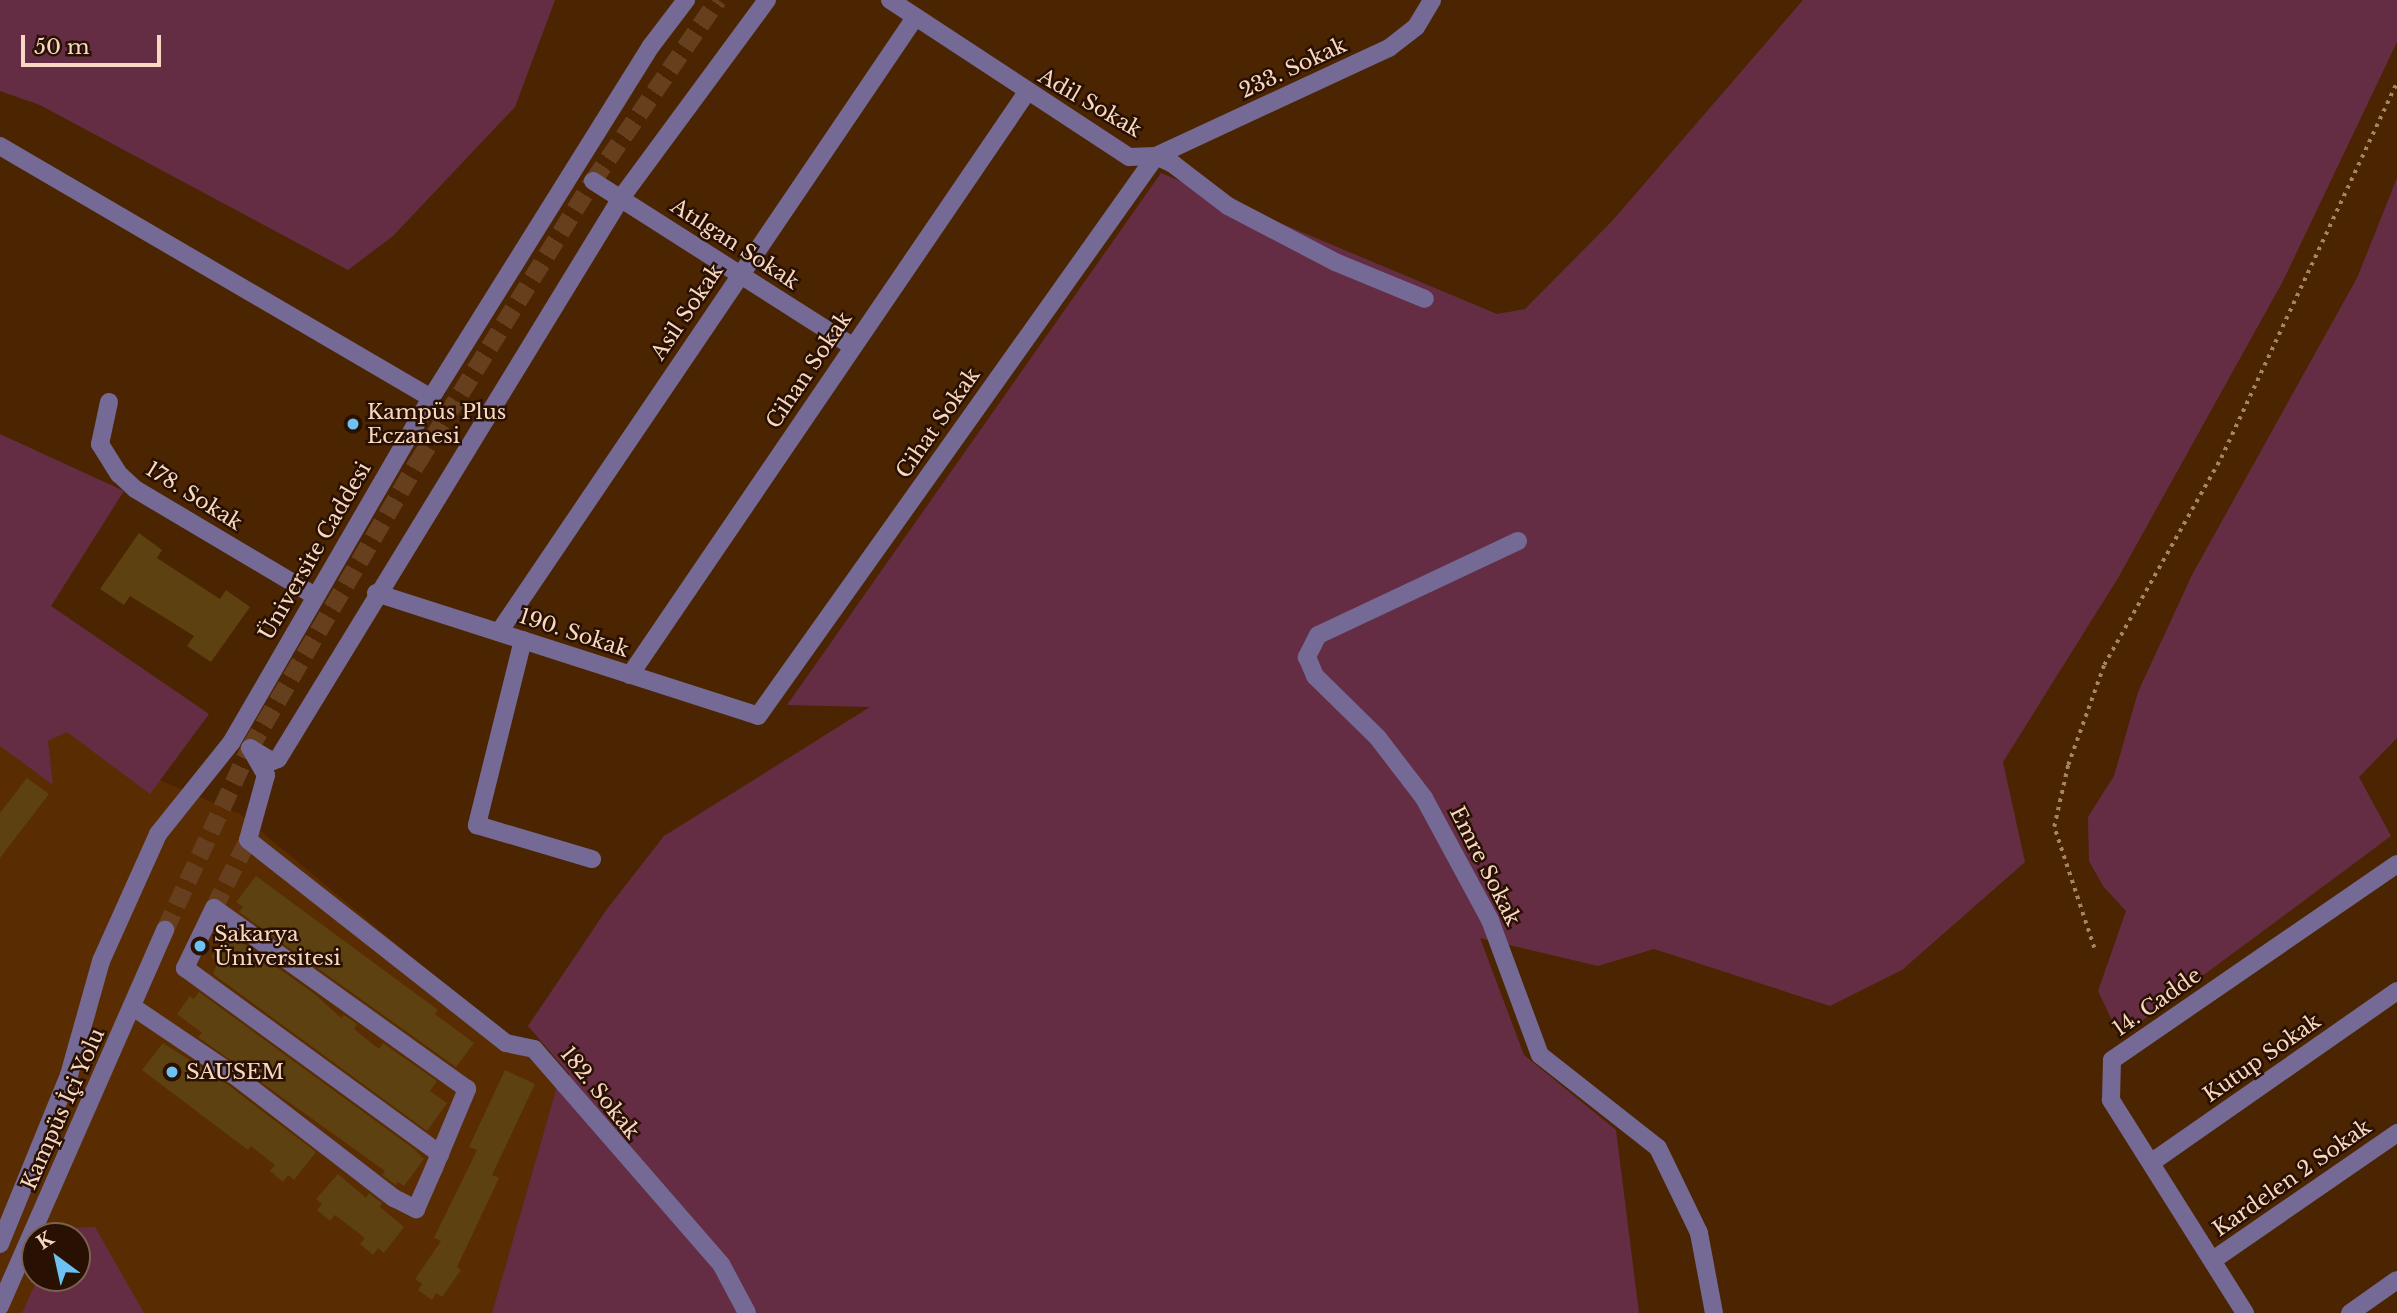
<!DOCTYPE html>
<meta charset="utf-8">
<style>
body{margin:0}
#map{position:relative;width:2397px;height:1313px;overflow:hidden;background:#4b2401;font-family:"Libre Baskerville",serif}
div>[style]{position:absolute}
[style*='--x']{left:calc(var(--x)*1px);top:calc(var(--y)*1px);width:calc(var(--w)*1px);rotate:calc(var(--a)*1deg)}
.built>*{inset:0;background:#592c02}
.green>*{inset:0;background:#652d44}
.building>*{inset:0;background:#5e4110}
.minor-tunnel>*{height:18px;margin-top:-9px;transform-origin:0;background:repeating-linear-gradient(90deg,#653f1e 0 18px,transparent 0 27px)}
.path>*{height:3.5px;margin-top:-1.75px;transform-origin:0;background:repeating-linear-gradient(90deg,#a78468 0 3.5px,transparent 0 8.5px)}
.minor>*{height:18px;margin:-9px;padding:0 9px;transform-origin:9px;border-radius:9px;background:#756a95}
.dots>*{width:19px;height:19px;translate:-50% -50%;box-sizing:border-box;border:4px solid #281102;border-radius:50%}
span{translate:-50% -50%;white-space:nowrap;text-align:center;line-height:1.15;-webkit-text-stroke:5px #281102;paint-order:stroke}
.street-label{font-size:21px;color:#f8d8c2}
.poi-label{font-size:21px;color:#f8d8c2}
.left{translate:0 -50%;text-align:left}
.north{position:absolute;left:21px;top:1222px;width:70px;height:70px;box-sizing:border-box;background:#281102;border:2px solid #7b614f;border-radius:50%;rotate:327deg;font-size:19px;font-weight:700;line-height:28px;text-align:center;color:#f8d8c2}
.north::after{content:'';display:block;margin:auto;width:24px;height:32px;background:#6ec2f3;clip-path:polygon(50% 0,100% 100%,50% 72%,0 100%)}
.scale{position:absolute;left:21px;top:35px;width:140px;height:32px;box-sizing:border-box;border:4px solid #f8d8c2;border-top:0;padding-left:9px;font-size:21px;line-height:24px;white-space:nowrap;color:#f8d8c2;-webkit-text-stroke:5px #281102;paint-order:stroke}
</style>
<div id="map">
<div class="built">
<i style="clip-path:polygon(evenodd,0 648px,103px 756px,240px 814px,559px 1079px,492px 1313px,0 1313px,0 648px,35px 1236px,77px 1236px,77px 1278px,35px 1278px,35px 1236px)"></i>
</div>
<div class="green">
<i style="clip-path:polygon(0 0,555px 0,515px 107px,393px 236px,348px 270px,40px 105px,0 91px)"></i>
<i style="clip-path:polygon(1803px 0,2397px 0,2397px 42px,2283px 281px,2118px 578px,2003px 762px,2025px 862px,1902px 970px,1830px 1006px,1654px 949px,1598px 966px,1480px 938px,1524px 1055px,1616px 1130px,1639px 1313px,492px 1313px,559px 1079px,570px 1075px,528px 1026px,607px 909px,664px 836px,870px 707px,787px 705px,1161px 173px,1497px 314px,1525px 309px,1613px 220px)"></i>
<i style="clip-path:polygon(2397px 178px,2397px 738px,2359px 777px,2391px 836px,2120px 1037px,2098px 991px,2126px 911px,2103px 886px,2089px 861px,2088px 817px,2114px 776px,2138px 692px,2192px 575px,2357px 278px)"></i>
<i style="clip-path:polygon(0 434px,124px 491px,51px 606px,209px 714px,150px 794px,67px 732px,48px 741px,53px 785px,0 746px)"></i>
<i style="clip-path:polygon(95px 1227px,144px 1313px,22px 1313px,38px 1278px,77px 1278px,77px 1236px,58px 1236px,62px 1228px)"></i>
</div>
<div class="building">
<i style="clip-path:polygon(139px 533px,162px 550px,157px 558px,220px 599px,226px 590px,250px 607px,211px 662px,187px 646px,194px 636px,130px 596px,124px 605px,100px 589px)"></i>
<i style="clip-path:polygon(27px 778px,49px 794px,0 858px,0 813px)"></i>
<i style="clip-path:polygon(256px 876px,438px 1010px,435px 1014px,474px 1043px,456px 1067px,239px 912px,243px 907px,236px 902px)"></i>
<i style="clip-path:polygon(230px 934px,316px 995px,341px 1018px,344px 1015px,357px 1024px,354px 1029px,379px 1049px,383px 1043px,437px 1081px,430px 1091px,447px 1103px,427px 1131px,213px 974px,218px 962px,211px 957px)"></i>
<i style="clip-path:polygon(199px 992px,414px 1149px,424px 1159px,404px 1186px,398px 1182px,396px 1185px,382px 1175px,385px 1171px,198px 1037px,202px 1033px,177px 1014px,190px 996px,194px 999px)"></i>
<i style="clip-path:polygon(163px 1043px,227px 1084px,316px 1152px,294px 1180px,288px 1175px,283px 1182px,270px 1171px,275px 1165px,251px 1146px,248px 1150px,142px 1070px)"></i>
<i style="clip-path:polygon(505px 1070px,535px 1084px,492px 1175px,499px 1178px,457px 1267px,461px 1270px,442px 1297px,436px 1293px,432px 1300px,418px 1290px,422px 1284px,415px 1279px,441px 1241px,434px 1238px,477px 1150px,469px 1147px)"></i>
<i style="clip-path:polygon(338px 1174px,366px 1198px,369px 1193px,382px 1203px,380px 1207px,404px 1227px,384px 1253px,378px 1248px,373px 1255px,360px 1244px,365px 1238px,335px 1215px,330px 1221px,317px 1210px,322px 1204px,316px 1199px)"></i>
</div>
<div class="minor-tunnel">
<i style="--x:214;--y:908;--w:76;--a:-63.4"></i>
<i style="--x:165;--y:930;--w:201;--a:-65"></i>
<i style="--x:250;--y:748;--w:332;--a:-59.6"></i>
<i style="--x:418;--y:462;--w:331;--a:-58.1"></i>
<i style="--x:593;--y:181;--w:220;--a:-55.4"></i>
</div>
<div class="path">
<i style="--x:2094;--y:948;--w:127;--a:-108.3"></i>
<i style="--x:2054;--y:827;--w:64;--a:-77.3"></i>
<i style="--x:2068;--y:765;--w:106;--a:-70.2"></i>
<i style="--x:2104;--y:665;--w:238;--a:-60.5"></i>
<i style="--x:2221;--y:458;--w:415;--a:-64.9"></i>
</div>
<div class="minor">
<i style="--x:890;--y:0;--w:286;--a:33.3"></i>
<i style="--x:1129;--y:157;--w:27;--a:-2"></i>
<i style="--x:1156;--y:156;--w:19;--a:25"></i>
<i style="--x:1173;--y:164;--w:69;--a:37.4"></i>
<i style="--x:1228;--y:206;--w:121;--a:27.6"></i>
<i style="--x:1335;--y:262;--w:97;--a:22.3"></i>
<i style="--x:0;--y:146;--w:499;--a:30.3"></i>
<i style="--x:593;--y:181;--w:307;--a:32.5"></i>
<i style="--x:109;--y:402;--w:43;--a:102.1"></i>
<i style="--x:100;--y:444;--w:36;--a:58"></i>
<i style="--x:119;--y:474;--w:22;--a:43"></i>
<i style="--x:135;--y:489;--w:209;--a:30.7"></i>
<i style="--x:1518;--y:541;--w:221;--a:154.8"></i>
<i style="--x:1318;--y:635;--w:25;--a:117"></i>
<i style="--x:1307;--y:657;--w:21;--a:67"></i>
<i style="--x:1315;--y:676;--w:88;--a:44.5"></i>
<i style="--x:1378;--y:738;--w:76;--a:52.5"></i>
<i style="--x:1424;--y:798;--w:139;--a:61.6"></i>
<i style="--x:1490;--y:920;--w:144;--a:69.7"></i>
<i style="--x:1540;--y:1055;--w:150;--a:38.2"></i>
<i style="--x:1658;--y:1148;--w:94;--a:64.2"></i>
<i style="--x:1699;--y:1233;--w:81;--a:79.4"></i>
<i style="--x:376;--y:593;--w:401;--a:17.8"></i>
<i style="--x:758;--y:716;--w:687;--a:-54.6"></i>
<i style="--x:1156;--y:156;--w:257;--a:-24.9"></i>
<i style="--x:1389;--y:48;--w:34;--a:-38"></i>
<i style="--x:1416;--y:27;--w:31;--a:-59"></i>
<i style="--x:499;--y:632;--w:740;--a:-55.9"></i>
<i style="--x:523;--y:640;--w:191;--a:104"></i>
<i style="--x:477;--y:825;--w:120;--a:16.5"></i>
<i style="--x:630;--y:675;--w:705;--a:-55.75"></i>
<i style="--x:250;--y:748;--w:26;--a:31"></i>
<i style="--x:272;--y:761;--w:6;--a:-18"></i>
<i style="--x:278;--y:759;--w:658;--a:-58.56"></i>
<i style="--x:621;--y:198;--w:246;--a:-53.6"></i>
<i style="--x:252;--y:751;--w:28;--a:60"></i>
<i style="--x:266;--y:775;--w:67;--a:105.5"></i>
<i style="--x:248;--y:840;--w:328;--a:38.2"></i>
<i style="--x:506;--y:1043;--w:29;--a:12"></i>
<i style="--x:534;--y:1049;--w:285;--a:49"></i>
<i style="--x:721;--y:1264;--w:55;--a:62"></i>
<i style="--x:133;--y:1007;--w:122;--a:34"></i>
<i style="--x:234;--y:1075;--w:202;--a:37.6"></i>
<i style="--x:394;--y:1198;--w:25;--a:27"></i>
<i style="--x:416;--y:1209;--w:45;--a:-66.3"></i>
<i style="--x:434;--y:1168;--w:86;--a:-67.3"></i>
<i style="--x:467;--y:1089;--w:311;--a:-144.4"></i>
<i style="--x:214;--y:908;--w:67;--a:115.8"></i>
<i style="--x:185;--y:968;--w:316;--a:36.1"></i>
<i style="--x:2152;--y:1162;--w:299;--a:-34.9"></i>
<i style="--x:0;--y:1244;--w:183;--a:-67.8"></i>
<i style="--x:69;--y:1075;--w:118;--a:-74.3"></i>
<i style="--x:101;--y:961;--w:139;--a:-65.8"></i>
<i style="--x:158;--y:834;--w:117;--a:-51.3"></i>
<i style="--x:231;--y:743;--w:399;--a:-59.9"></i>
<i style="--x:431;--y:398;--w:415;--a:-58"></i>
<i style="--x:651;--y:46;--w:58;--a:-52.7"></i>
<i style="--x:2213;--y:1260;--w:224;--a:-34.6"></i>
<i style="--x:0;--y:1306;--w:411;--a:-66.3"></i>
<i style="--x:2245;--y:1313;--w:252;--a:-122.2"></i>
<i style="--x:2111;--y:1100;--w:40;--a:-88.6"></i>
<i style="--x:2112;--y:1060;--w:346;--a:-34.5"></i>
<i style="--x:2350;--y:1313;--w:57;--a:-35.1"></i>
</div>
<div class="dots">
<i style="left:353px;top:424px;background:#6ec2f3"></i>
<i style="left:200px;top:946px;background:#6ec2f3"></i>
<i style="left:172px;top:1072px;background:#6ec2f3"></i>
</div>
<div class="street-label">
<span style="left:1293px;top:68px;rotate:-25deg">233. Sokak</span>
<span style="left:1090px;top:103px;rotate:30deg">Adil Sokak</span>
<span style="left:735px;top:244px;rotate:33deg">Atılgan Sokak</span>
<span style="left:687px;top:312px;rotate:-56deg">Asil Sokak</span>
<span style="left:809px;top:370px;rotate:-56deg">Cihan Sokak</span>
<span style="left:938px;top:423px;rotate:-55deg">Cihat Sokak</span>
<span style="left:194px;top:496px;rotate:32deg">178. Sokak</span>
<span style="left:315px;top:551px;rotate:-60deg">Üniversite Caddesi</span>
<span style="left:574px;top:633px;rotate:18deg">190. Sokak</span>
<span style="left:1485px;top:866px;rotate:63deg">Emre Sokak</span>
<span style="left:2157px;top:1002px;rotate:-35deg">14. Cadde</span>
<span style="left:2262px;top:1058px;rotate:-35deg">Kutup Sokak</span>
<span style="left:600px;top:1093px;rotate:51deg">182. Sokak</span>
<span style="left:63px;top:1109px;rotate:-66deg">Kampüs İçi Yolu</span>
<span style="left:2292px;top:1178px;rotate:-35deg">Kardelen 2 Sokak</span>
</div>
<div class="poi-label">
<span class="left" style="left:367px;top:424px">Kampüs Plus<br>Eczanesi</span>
<span class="left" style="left:214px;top:946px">Sakarya<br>Üniversitesi</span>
<span class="left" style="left:186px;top:1072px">SAUSEM</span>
</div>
<div class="north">K</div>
<div class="scale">50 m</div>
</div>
